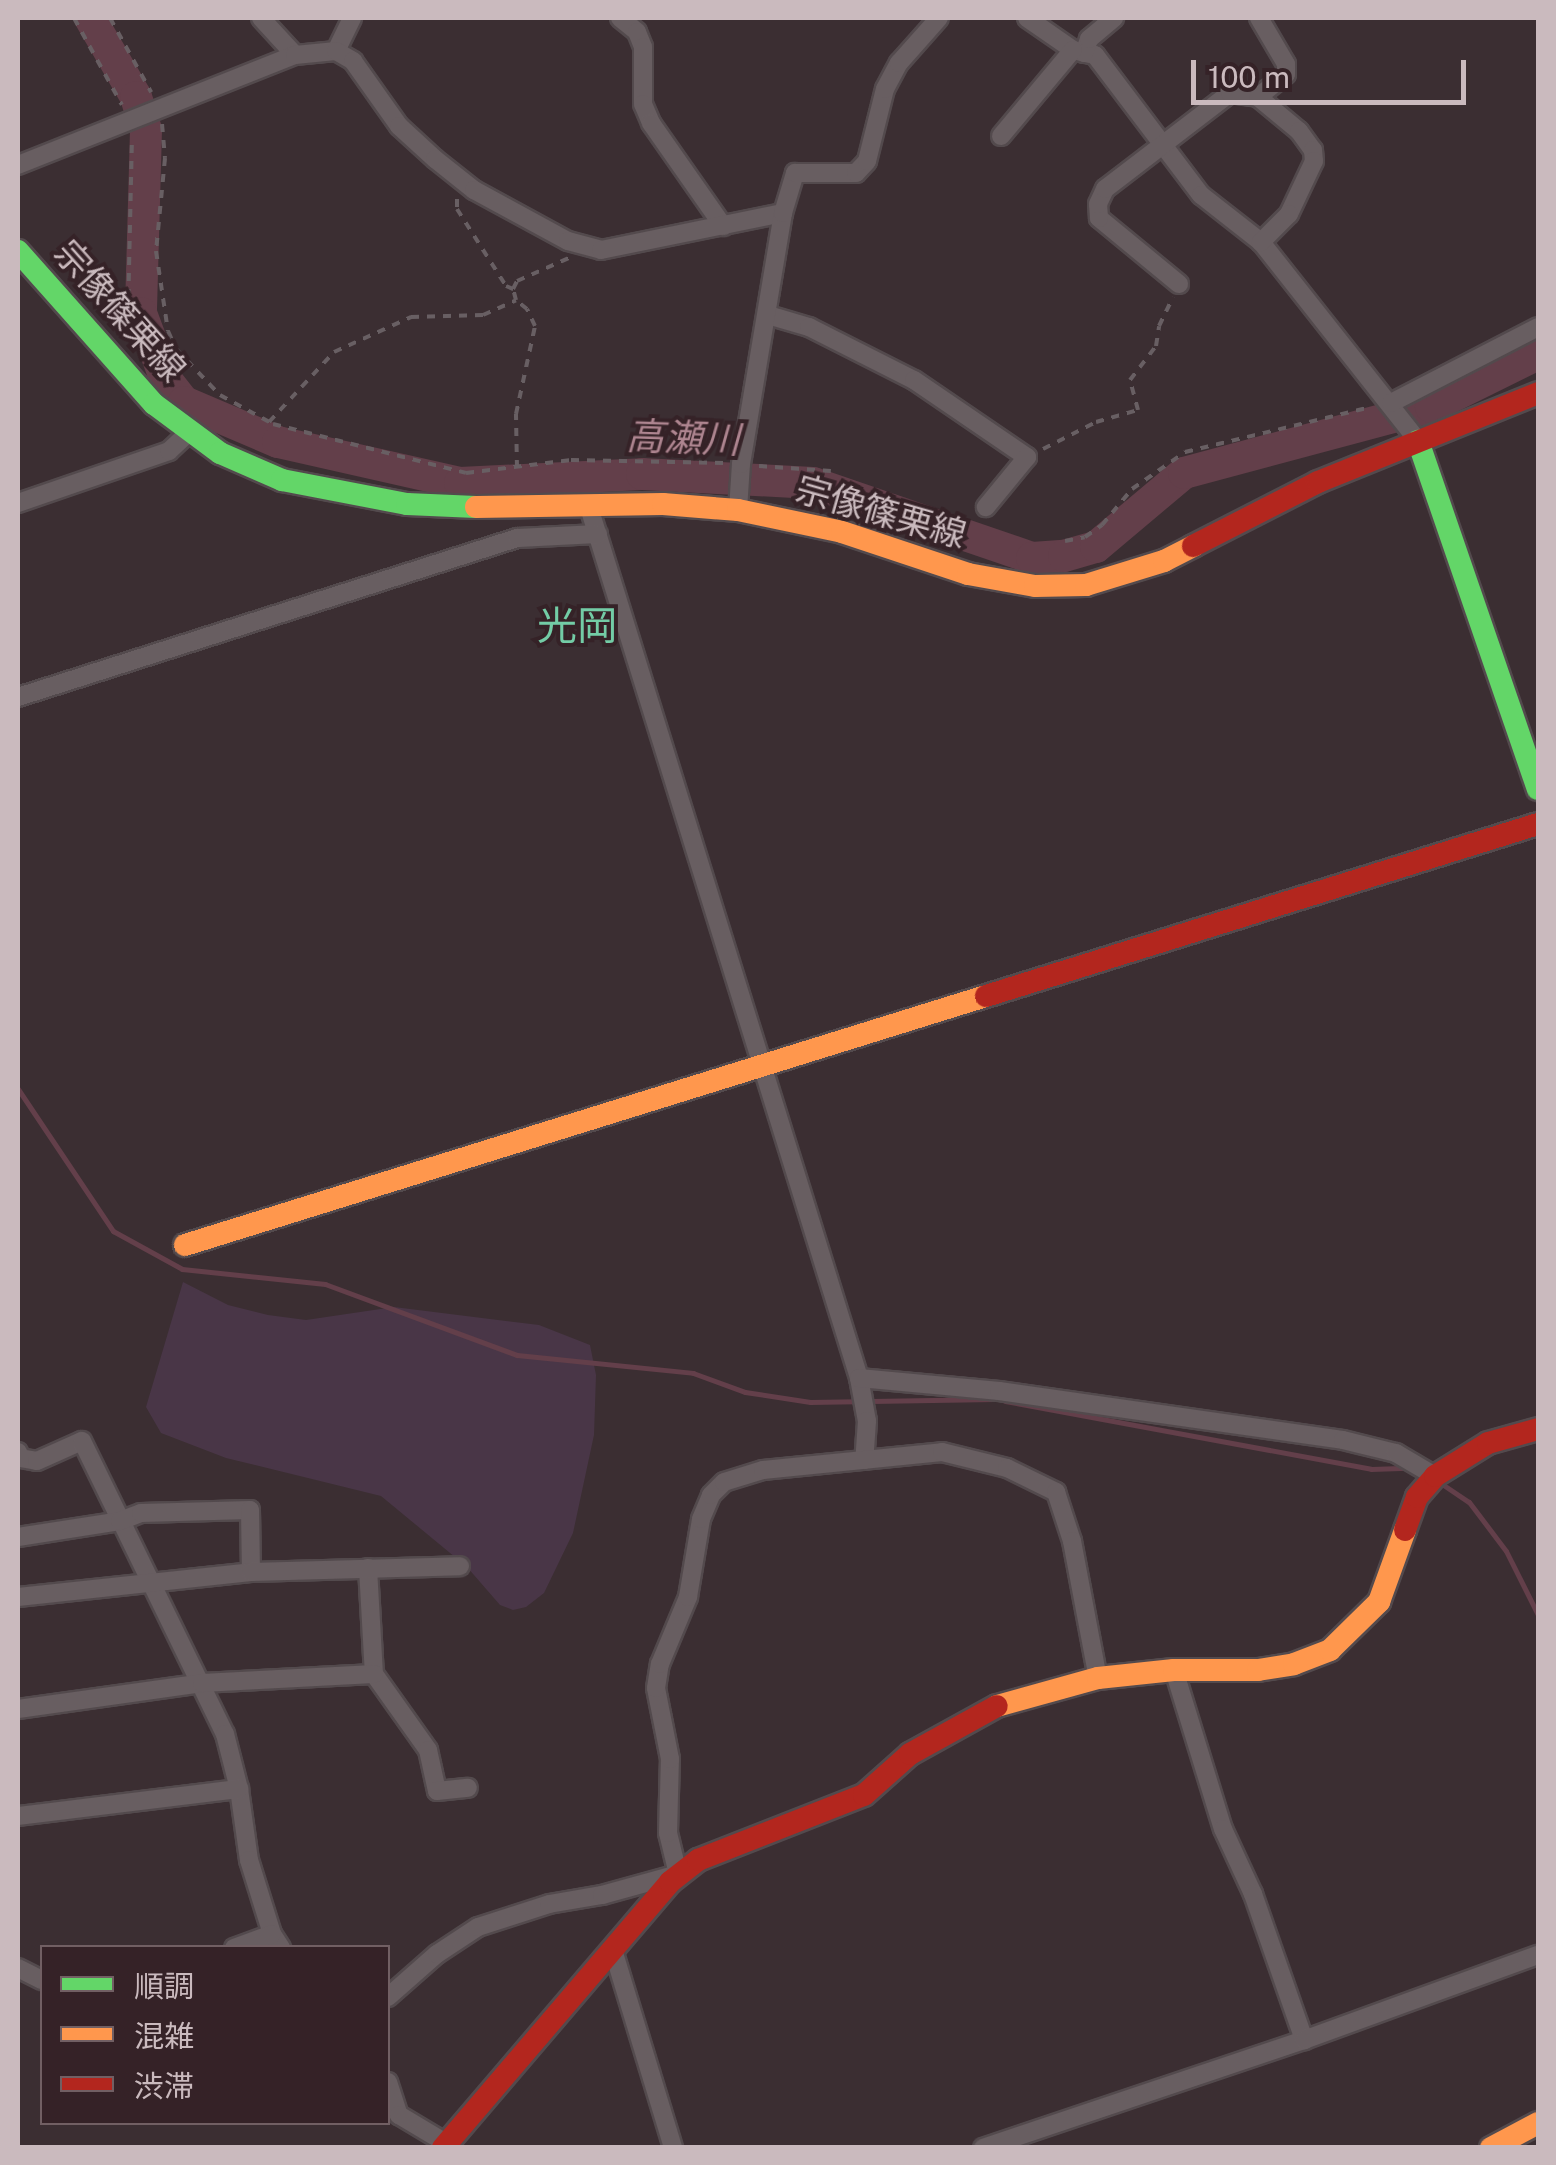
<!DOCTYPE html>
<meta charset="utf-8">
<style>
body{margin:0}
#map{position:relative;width:1556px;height:2165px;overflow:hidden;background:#3b2e32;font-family:"Public Sans","Noto Sans JP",sans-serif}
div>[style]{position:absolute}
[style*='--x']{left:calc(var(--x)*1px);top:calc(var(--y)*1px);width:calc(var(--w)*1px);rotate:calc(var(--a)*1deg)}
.green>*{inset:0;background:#493647}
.stream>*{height:5px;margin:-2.5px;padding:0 2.5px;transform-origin:2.5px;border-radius:2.5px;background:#633f4a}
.river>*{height:32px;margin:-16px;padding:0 16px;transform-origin:16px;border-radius:16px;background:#633f4a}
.path>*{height:4px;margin-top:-2px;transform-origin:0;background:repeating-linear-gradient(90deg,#685f63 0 8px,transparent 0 16px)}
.roads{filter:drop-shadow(2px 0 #534a4d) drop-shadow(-2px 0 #534a4d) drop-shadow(0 2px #534a4d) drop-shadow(0 -2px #534a4d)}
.street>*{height:18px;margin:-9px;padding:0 9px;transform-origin:9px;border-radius:9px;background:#685e61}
.fast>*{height:22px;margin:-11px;padding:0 11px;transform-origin:11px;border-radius:11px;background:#63d668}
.slow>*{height:22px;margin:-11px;padding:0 11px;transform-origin:11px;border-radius:11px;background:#ff974d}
.jam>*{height:22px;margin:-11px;padding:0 11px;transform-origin:11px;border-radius:11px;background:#b3261e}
span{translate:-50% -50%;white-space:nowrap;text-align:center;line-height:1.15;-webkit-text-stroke:8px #352227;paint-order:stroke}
.street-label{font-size:35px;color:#cababe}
.water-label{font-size:38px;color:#ae8590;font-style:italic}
.quarter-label{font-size:40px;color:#73cca6}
.frame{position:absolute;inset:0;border:20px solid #cababe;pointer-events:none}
.legend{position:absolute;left:40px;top:1945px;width:350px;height:180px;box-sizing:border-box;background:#352227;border:2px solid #715f63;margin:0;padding:12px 18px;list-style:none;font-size:30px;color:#cababe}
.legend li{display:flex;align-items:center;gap:20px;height:50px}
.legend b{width:50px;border:2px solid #715f63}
.scale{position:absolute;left:1191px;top:60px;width:275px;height:45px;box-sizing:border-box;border:5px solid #cababe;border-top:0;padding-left:12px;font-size:30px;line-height:35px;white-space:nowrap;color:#cababe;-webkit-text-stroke:8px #352227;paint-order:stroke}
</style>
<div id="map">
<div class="green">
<i style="clip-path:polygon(183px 1282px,228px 1305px,268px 1315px,306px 1320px,394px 1307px,539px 1325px,590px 1345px,596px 1375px,594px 1435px,573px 1533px,544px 1593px,526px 1607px,513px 1610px,500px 1605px,467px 1567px,381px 1496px,226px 1458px,161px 1433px,146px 1407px)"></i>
</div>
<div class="stream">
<i style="--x:18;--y:1089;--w:171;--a:56.2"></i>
<i style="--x:113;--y:1231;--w:79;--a:28.8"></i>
<i style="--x:182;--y:1269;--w:144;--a:6"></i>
<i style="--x:325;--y:1284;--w:205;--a:20.3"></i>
<i style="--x:517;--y:1355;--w:177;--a:5.8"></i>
<i style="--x:693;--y:1373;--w:55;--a:20.1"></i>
<i style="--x:745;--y:1392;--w:66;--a:8.7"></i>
<i style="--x:810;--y:1402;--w:184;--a:-0.9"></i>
<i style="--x:1005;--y:1401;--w:372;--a:10.5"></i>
<i style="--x:1371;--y:1469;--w:37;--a:-2"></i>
<i style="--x:1439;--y:1482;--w:36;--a:34"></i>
<i style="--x:1469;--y:1502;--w:61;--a:52.9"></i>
<i style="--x:1506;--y:1551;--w:72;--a:63.4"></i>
</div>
<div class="river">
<i style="--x:90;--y:18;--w:91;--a:59.8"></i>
<i style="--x:136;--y:97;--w:34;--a:73"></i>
<i style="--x:146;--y:130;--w:183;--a:91.6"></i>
<i style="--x:141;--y:313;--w:69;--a:69.7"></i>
<i style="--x:165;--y:378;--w:31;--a:52"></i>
<i style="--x:184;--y:402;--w:102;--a:23.1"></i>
<i style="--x:278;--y:442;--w:187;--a:12.7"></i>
<i style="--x:460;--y:483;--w:182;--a:-2.8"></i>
<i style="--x:642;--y:474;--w:171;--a:3"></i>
<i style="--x:813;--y:483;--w:231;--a:18.9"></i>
<i style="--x:1032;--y:558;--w:32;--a:-4"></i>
<i style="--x:1064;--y:556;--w:33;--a:-16"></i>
<i style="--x:1096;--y:547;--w:115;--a:-40.1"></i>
<i style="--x:1184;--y:473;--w:256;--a:-15"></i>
<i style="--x:1431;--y:407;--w:119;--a:-26.4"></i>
</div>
<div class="path">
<i style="--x:74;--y:18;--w:99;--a:61.1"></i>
<i style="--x:110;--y:18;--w:85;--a:61"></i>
<i style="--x:162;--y:124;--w:34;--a:85"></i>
<i style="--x:165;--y:158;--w:93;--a:95.5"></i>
<i style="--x:156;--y:251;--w:81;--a:81.5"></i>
<i style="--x:168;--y:331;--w:20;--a:66"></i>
<i style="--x:176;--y:349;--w:64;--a:46.3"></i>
<i style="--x:220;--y:395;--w:60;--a:28.7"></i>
<i style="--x:273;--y:424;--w:199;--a:14.2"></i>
<i style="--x:466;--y:473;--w:106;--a:-7.1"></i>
<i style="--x:571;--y:460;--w:154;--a:1.1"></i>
<i style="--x:457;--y:199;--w:10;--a:90"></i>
<i style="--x:457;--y:209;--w:91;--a:57.5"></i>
<i style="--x:506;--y:286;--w:8;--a:23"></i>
<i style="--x:128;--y:313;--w:175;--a:-88.7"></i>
<i style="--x:269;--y:422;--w:96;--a:-47.1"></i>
<i style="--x:334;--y:352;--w:85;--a:-24.4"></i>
<i style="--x:411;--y:317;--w:72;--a:-1.6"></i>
<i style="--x:483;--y:315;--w:36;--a:-24"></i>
<i style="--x:1043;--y:449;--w:59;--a:-27"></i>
<i style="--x:1096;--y:422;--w:44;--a:-15.9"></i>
<i style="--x:1138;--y:410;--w:31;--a:-105"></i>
<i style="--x:1130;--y:380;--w:43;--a:-52.6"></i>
<i style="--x:1156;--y:346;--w:20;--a:-81"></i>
<i style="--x:1159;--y:326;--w:32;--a:-64"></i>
<i style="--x:759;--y:466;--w:72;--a:4"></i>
<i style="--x:517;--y:468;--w:54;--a:-91.1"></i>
<i style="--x:516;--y:414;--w:90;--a:-77.8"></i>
<i style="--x:535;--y:326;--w:19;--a:-115"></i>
<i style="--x:527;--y:309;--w:14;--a:-141"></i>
<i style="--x:516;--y:300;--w:11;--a:-105"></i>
<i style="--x:513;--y:289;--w:9;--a:-63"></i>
<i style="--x:517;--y:281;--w:57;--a:-23.9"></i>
<i style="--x:1065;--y:541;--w:20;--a:-11"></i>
<i style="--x:1085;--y:537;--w:21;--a:-35"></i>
<i style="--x:1102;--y:525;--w:47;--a:-50.2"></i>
<i style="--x:1132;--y:489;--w:65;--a:-34.9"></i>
<i style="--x:1185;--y:452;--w:187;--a:-13.6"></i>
</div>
<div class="roads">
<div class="street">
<i style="--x:261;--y:18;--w:50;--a:47.4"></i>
<i style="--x:620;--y:18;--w:22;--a:39"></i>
<i style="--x:637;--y:32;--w:16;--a:68"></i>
<i style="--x:643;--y:47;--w:57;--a:90"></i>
<i style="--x:643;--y:104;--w:21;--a:67"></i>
<i style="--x:651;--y:123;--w:126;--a:55"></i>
<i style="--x:1027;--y:18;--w:56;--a:34.8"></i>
<i style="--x:1073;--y:50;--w:23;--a:13"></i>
<i style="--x:1095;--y:55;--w:176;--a:52.9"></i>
<i style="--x:1201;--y:195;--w:76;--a:38.1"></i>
<i style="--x:1261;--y:242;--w:253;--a:51.7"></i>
<i style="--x:336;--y:51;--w:37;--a:-64"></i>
<i style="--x:1084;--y:53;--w:15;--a:-70"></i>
<i style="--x:1089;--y:39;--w:33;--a:-40"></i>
<i style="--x:1258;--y:97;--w:36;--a:-39"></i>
<i style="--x:1286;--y:74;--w:10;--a:-90"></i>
<i style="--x:1286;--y:64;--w:53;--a:-120.4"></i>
<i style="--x:1001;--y:136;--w:112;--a:-50.1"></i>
<i style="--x:18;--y:165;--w:298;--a:-21.7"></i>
<i style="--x:295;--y:55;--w:41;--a:-5.6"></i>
<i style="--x:336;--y:51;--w:20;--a:30"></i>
<i style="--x:353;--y:61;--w:80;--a:54.7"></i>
<i style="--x:399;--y:126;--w:49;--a:42.5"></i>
<i style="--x:435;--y:159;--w:50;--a:38.5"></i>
<i style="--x:474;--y:190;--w:107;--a:28.5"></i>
<i style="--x:568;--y:241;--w:34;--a:15"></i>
<i style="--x:601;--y:250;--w:186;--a:-11.5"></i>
<i style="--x:1179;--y:284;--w:104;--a:-140.5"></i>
<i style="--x:1099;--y:218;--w:14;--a:-94"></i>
<i style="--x:1098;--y:204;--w:17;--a:-65"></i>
<i style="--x:1105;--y:189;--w:158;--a:-37.5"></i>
<i style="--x:1230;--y:93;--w:28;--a:8"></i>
<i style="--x:1258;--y:97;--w:53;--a:39.7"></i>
<i style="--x:1299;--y:131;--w:24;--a:54"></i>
<i style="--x:1313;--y:150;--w:11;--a:85"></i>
<i style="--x:1314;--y:161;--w:59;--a:115.3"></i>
<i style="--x:1289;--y:214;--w:40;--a:135"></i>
<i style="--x:768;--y:315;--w:43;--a:16.3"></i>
<i style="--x:809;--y:327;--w:118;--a:26.8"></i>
<i style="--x:914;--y:380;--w:137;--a:34.3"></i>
<i style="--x:1027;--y:457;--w:65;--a:129.4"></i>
<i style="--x:1391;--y:403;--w:165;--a:-27.3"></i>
<i style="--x:18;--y:503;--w:160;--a:-19"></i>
<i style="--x:169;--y:451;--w:26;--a:-43"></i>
<i style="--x:588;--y:504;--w:915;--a:72.77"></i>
<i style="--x:859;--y:1378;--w:44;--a:79.5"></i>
<i style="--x:867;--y:1421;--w:39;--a:94"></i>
<i style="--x:738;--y:510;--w:46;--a:-86.3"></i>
<i style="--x:741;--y:464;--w:254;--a:-80.5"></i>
<i style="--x:783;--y:213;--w:42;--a:-73.3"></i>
<i style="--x:795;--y:173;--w:61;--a:0"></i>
<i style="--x:856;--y:173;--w:16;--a:-47"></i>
<i style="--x:867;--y:161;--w:74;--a:-76"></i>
<i style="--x:885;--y:89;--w:30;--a:-62"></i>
<i style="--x:899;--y:63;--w:60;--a:-48.4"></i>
<i style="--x:18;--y:697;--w:524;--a:-17.67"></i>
<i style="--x:517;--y:538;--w:81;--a:-2.8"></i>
<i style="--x:859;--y:1378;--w:141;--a:5.3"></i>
<i style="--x:999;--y:1391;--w:347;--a:8.1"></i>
<i style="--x:1343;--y:1440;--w:55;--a:13.8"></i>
<i style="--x:1396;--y:1453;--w:45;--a:30.5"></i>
<i style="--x:18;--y:1452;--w:6;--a:72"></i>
<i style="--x:20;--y:1458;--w:17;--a:10"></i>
<i style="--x:37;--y:1461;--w:49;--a:-24"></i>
<i style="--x:82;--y:1441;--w:326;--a:64"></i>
<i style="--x:225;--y:1734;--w:57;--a:75.7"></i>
<i style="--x:239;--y:1789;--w:72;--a:82"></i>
<i style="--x:249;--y:1860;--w:77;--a:72.7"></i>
<i style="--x:272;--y:1934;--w:17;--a:57"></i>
<i style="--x:18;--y:1537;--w:103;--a:-8.9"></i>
<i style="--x:120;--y:1521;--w:22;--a:-21"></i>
<i style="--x:141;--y:1513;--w:109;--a:-1.6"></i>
<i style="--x:250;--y:1510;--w:62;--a:89.1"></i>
<i style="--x:368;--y:1568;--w:106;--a:86.8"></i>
<i style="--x:374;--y:1674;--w:93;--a:54.6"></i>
<i style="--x:428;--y:1750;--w:42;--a:77.6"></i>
<i style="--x:437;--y:1791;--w:31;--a:-6"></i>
<i style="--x:18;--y:1597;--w:234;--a:-6.1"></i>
<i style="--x:251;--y:1572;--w:209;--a:-1.6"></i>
<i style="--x:1174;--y:1670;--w:166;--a:72.9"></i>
<i style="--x:1223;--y:1829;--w:72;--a:65.2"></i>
<i style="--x:1253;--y:1894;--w:155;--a:70.7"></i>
<i style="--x:18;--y:1709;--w:186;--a:-8"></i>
<i style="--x:202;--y:1683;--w:172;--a:-3"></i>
<i style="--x:18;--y:1816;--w:223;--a:-7"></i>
<i style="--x:234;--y:1948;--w:40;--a:-20.2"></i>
<i style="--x:613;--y:1950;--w:207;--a:73.1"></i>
<i style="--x:18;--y:1968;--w:27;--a:27"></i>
<i style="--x:388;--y:1997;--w:65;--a:-41.3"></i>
<i style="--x:437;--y:1954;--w:49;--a:-33.4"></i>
<i style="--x:478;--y:1927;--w:75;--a:-17.9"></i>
<i style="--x:549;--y:1904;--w:54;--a:-9.6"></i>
<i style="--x:602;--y:1895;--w:79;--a:-15.4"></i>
<i style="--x:678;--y:1874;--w:42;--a:-103.7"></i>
<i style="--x:668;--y:1833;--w:74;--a:-88.5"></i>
<i style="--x:670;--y:1759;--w:72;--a:-101.2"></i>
<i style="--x:656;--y:1688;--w:24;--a:-81"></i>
<i style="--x:660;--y:1664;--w:73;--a:-67.3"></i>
<i style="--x:688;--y:1597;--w:79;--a:-80.5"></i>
<i style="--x:701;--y:1519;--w:26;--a:-67"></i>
<i style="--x:711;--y:1495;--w:18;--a:-45"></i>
<i style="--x:724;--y:1482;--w:41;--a:-17.1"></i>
<i style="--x:763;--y:1470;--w:180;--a:-5.7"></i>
<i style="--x:942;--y:1452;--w:67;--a:13.8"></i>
<i style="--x:1007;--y:1468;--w:55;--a:26.1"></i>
<i style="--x:1056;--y:1492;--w:52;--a:71.9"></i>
<i style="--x:1072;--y:1541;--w:139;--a:79.3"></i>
<i style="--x:388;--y:2082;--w:35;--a:72"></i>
<i style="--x:399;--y:2115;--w:55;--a:30.8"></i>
<i style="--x:983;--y:2148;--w:339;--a:-18.6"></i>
<i style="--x:1304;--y:2040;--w:249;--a:-20"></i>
</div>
<div class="fast">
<i style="--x:18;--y:251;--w:205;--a:48.4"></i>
<i style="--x:154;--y:404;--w:82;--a:36.6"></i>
<i style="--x:220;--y:453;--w:68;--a:23.5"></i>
<i style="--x:282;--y:480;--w:127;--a:10.9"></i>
<i style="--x:407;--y:504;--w:69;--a:2.5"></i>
<i style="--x:1418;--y:441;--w:368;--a:71"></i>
</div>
<div class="slow">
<i style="--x:476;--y:507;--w:187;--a:-0.9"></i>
<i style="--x:663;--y:504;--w:75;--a:4.6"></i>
<i style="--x:738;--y:510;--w:106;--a:11.9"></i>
<i style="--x:842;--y:532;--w:133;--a:18.4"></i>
<i style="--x:968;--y:574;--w:68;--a:10.2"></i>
<i style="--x:1035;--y:586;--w:51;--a:-1.1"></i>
<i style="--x:1086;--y:585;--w:82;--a:-17.1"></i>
<i style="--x:1164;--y:561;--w:33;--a:-27"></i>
<i style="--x:185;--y:1245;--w:839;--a:-17.27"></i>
<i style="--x:997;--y:1706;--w:105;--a:-15.5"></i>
<i style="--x:1098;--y:1678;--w:76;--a:-6"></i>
<i style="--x:1174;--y:1670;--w:84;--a:0"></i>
<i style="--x:1258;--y:1670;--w:36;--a:-9"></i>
<i style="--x:1294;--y:1664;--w:39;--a:-21"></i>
<i style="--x:1330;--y:1650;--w:69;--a:-44.4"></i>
<i style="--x:1379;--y:1602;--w:77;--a:-70.1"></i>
<i style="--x:1491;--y:2148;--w:53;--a:-28"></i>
</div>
<div class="jam">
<i style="--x:1193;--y:546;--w:140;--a:-27.1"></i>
<i style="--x:1318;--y:482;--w:237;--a:-22"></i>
<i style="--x:986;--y:996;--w:578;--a:-17.31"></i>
<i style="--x:1405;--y:1530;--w:35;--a:-70"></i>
<i style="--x:1417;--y:1497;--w:28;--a:-49"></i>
<i style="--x:1435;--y:1476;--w:62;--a:-31.9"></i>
<i style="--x:1488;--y:1443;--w:52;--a:-15.6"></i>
<i style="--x:443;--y:2148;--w:350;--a:-49.5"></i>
<i style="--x:670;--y:1882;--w:36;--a:-38"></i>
<i style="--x:698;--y:1860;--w:178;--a:-21.4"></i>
<i style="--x:864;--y:1795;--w:62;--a:-41.7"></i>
<i style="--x:910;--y:1754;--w:99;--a:-28.9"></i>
</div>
</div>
<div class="street-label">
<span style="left:120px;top:311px;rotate:48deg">宗像篠栗線</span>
<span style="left:881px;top:512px;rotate:16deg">宗像篠栗線</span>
</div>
<div class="water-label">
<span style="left:683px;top:438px;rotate:2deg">高瀬川</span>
</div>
<div class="quarter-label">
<span style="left:577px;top:626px">光岡</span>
</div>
<div class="frame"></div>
<ul class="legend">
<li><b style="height:12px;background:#63d668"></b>順調</li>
<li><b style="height:12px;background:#ff974d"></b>混雑</li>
<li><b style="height:12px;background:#b3261e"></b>渋滞</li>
</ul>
<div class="scale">100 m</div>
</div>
